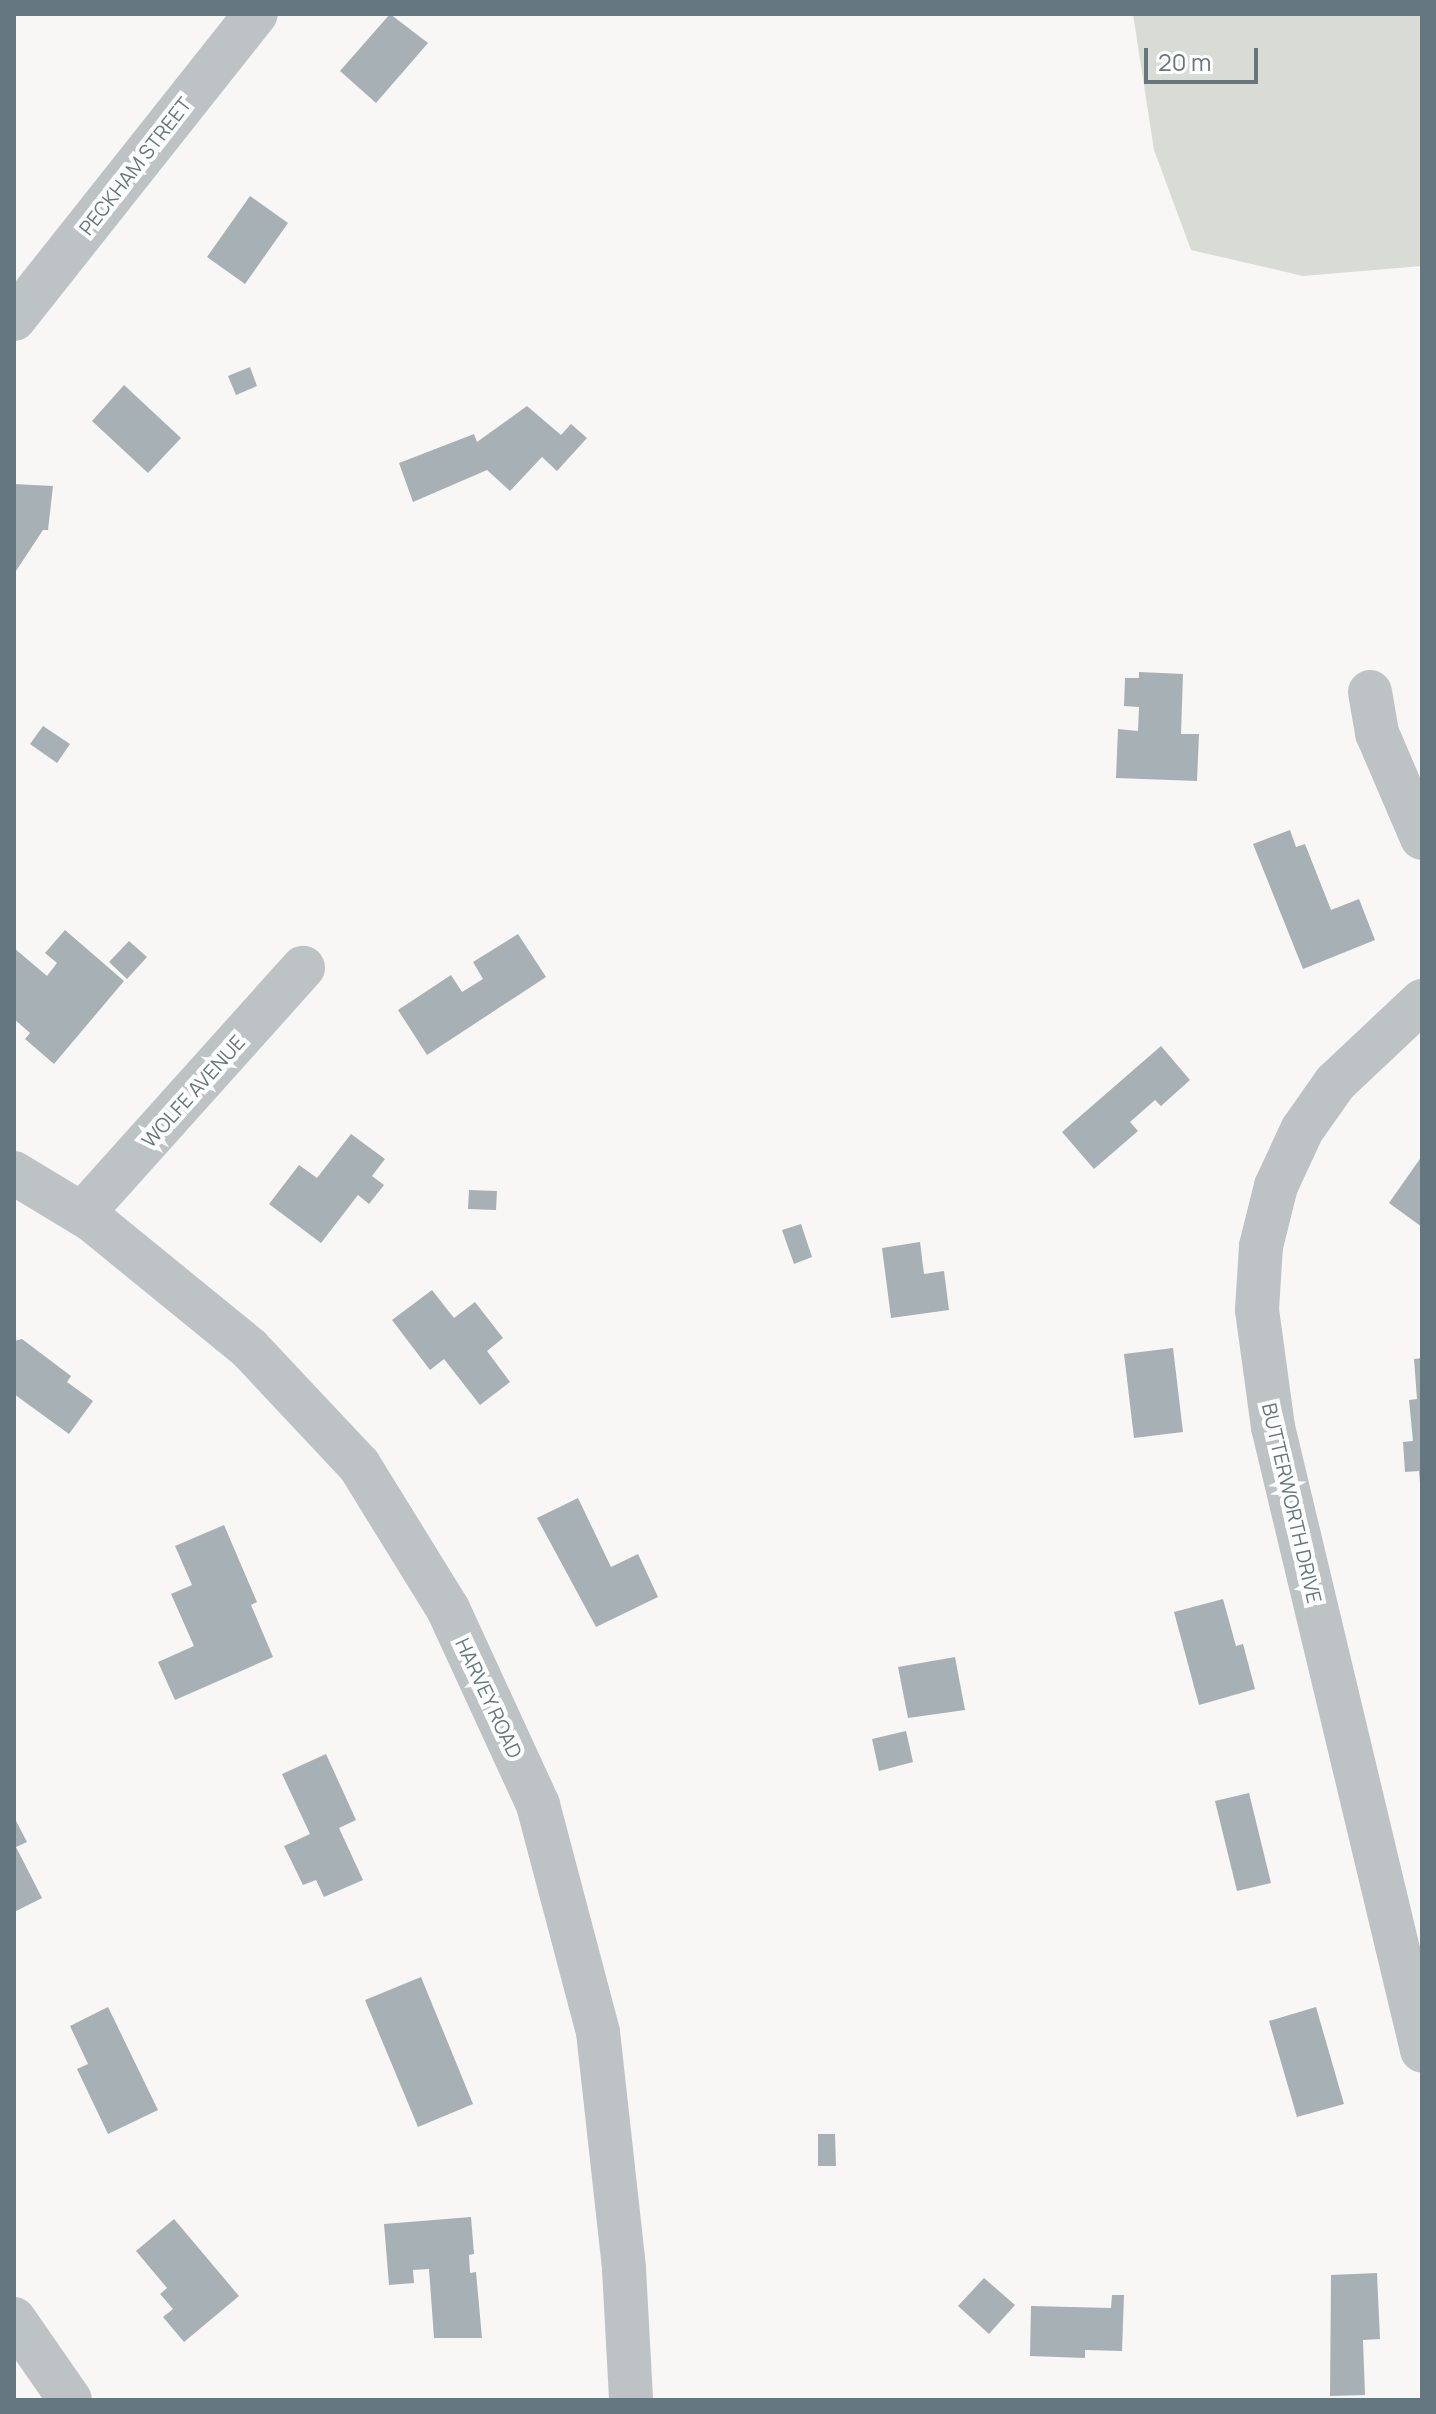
<!DOCTYPE html>
<style>
body{margin:0}
#map{position:relative;width:1436px;height:2414px;overflow:hidden;background:#f8f7f5;font-family:Manrope,sans-serif}
div>[style]{position:absolute}
[style*='--x']{left:calc(var(--x)*1px);top:calc(var(--y)*1px);width:calc(var(--w)*1px);rotate:calc(var(--a)*1deg)}
.green>*{inset:0;background:#d9dcd5}
.building>*{inset:0;background:#a7b0b4}
.street>*{height:44px;margin:-22px;padding:0 22px;transform-origin:22px;border-radius:22px;background:#bdc3c5}
span{translate:-50% -50%;white-space:nowrap;text-align:center;line-height:1.15;-webkit-text-stroke:8px #fff;paint-order:stroke}
.street-label{font-size:20px;color:#65777e}
.frame{position:absolute;inset:0;border:16px solid #65777e;pointer-events:none}
.scale{position:absolute;left:1144px;top:48px;width:114px;height:36px;box-sizing:border-box;border:4px solid #65777e;border-top:0;padding-left:10px;font-size:24px;line-height:28px;white-space:nowrap;color:#65777e;-webkit-text-stroke:6px #fff;paint-order:stroke}
</style>
<div id="map">
<div class="green">
<i style="clip-path:polygon(1133px 14px,1422px 14px,1422px 266px,1303px 276px,1191px 250px,1154px 150px)"></i>
</div>
<div class="building">
<i style="clip-path:polygon(390px 14px,428px 43px,376px 103px,340px 71px)"></i>
<i style="clip-path:polygon(250px 196px,288px 223px,245px 284px,207px 257px)"></i>
<i style="clip-path:polygon(250px 367px,257px 386px,236px 395px,228px 376px)"></i>
<i style="clip-path:polygon(124px 385px,181px 438px,148px 473px,92px 421px)"></i>
<i style="clip-path:polygon(527px 406px,561px 435px,571px 424px,587px 438px,557px 471px,542px 457px,510px 491px,487px 470px,413px 502px,399px 463px,474px 434px,477px 442px)"></i>
<i style="clip-path:polygon(14px 484px,53px 486px,48px 530px,43px 530px,14px 574px)"></i>
<i style="clip-path:polygon(1139px 672px,1183px 674px,1181px 734px,1199px 734px,1197px 781px,1116px 778px,1118px 729px,1138px 731px,1139px 707px,1124px 706px,1125px 678px,1139px 678px)"></i>
<i style="clip-path:polygon(43px 726px,70px 744px,57px 763px,30px 744px)"></i>
<i style="clip-path:polygon(1290px 830px,1296px 847px,1305px 844px,1331px 910px,1359px 899px,1375px 940px,1303px 969px,1253px 844px)"></i>
<i style="clip-path:polygon(65px 930px,124px 981px,54px 1064px,25px 1039px,30px 1033px,14px 1019px,14px 948px,47px 976px,57px 963px,45px 953px)"></i>
<i style="clip-path:polygon(518px 934px,546px 977px,427px 1055px,398px 1010px,451px 975px,462px 992px,483px 979px,473px 962px)"></i>
<i style="clip-path:polygon(129px 941px,147px 957px,127px 979px,109px 962px)"></i>
<i style="clip-path:polygon(1161px 1046px,1190px 1080px,1161px 1106px,1155px 1100px,1130px 1122px,1138px 1131px,1094px 1169px,1062px 1132px)"></i>
<i style="clip-path:polygon(351px 1134px,385px 1159px,372px 1176px,384px 1185px,369px 1204px,358px 1195px,321px 1243px,269px 1204px,299px 1165px,317px 1178px)"></i>
<i style="clip-path:polygon(1422px 1156px,1422px 1227px,1389px 1203px)"></i>
<i style="clip-path:polygon(469px 1190px,497px 1191px,496px 1210px,468px 1209px)"></i>
<i style="clip-path:polygon(801px 1224px,812px 1257px,794px 1264px,782px 1230px)"></i>
<i style="clip-path:polygon(920px 1242px,924px 1274px,944px 1271px,949px 1310px,891px 1318px,882px 1248px)"></i>
<i style="clip-path:polygon(432px 1290px,454px 1318px,475px 1302px,503px 1338px,487px 1351px,510px 1382px,480px 1405px,444px 1359px,430px 1370px,392px 1320px)"></i>
<i style="clip-path:polygon(22px 1339px,71px 1376px,67px 1382px,93px 1401px,69px 1434px,14px 1394px,14px 1341px)"></i>
<i style="clip-path:polygon(1173px 1348px,1183px 1432px,1134px 1438px,1124px 1354px)"></i>
<i style="clip-path:polygon(1422px 1358px,1422px 1483px,1420px 1483px,1419px 1471px,1405px 1472px,1403px 1442px,1413px 1441px,1409px 1400px,1417px 1399px,1414px 1359px)"></i>
<i style="clip-path:polygon(578px 1498px,611px 1567px,638px 1554px,658px 1597px,596px 1627px,537px 1518px)"></i>
<i style="clip-path:polygon(224px 1525px,257px 1602px,251px 1605px,273px 1657px,175px 1700px,158px 1662px,194px 1646px,171px 1594px,192px 1585px,175px 1546px)"></i>
<i style="clip-path:polygon(1223px 1599px,1236px 1646px,1243px 1644px,1255px 1689px,1199px 1705px,1174px 1612px)"></i>
<i style="clip-path:polygon(955px 1657px,965px 1710px,908px 1718px,898px 1667px)"></i>
<i style="clip-path:polygon(906px 1731px,913px 1762px,879px 1771px,872px 1739px)"></i>
<i style="clip-path:polygon(326px 1754px,356px 1820px,339px 1828px,363px 1880px,324px 1897px,316px 1880px,303px 1885px,284px 1846px,310px 1834px,282px 1774px)"></i>
<i style="clip-path:polygon(1249px 1793px,1271px 1883px,1237px 1891px,1215px 1801px)"></i>
<i style="clip-path:polygon(14px 1817px,27px 1842px,16px 1847px,42px 1898px,14px 1912px)"></i>
<i style="clip-path:polygon(421px 1977px,473px 2104px,418px 2127px,365px 2000px)"></i>
<i style="clip-path:polygon(108px 2007px,158px 2110px,108px 2134px,77px 2069px,88px 2064px,70px 2026px)"></i>
<i style="clip-path:polygon(1316px 2007px,1344px 2104px,1297px 2117px,1269px 2021px)"></i>
<i style="clip-path:polygon(818px 2134px,835px 2134px,836px 2166px,818px 2166px)"></i>
<i style="clip-path:polygon(471px 2217px,474px 2254px,469px 2255px,470px 2273px,476px 2272px,482px 2338px,434px 2338px,429px 2269px,413px 2270px,414px 2283px,389px 2285px,384px 2224px)"></i>
<i style="clip-path:polygon(174px 2219px,239px 2296px,184px 2342px,163px 2317px,173px 2309px,160px 2294px,167px 2288px,136px 2251px)"></i>
<i style="clip-path:polygon(1377px 2273px,1380px 2339px,1363px 2340px,1365px 2395px,1330px 2396px,1331px 2275px)"></i>
<i style="clip-path:polygon(984px 2278px,1015px 2305px,989px 2334px,958px 2306px)"></i>
<i style="clip-path:polygon(1112px 2295px,1124px 2295px,1122px 2351px,1085px 2350px,1085px 2358px,1030px 2356px,1031px 2306px,1111px 2308px)"></i>
</div>
<div class="street">
<i style="--x:14;--y:319;--w:389;--a:-51.6"></i>
<i style="--x:1370;--y:692;--w:42;--a:80.3"></i>
<i style="--x:1377;--y:733;--w:114;--a:66.8"></i>
<i style="--x:1422;--y:1001;--w:120;--a:136.7"></i>
<i style="--x:1335;--y:1083;--w:57;--a:125.1"></i>
<i style="--x:1302;--y:1130;--w:62;--a:114.9"></i>
<i style="--x:1276;--y:1186;--w:62;--a:104"></i>
<i style="--x:1261;--y:1246;--w:64;--a:93.6"></i>
<i style="--x:1257;--y:1310;--w:118;--a:82.2"></i>
<i style="--x:1273;--y:1427;--w:641;--a:76.55"></i>
<i style="--x:14;--y:1173;--w:91;--a:31.1"></i>
<i style="--x:92;--y:1220;--w:203;--a:39.2"></i>
<i style="--x:249;--y:1348;--w:161;--a:46.8"></i>
<i style="--x:359;--y:1465;--w:169;--a:58.3"></i>
<i style="--x:448;--y:1609;--w:216;--a:65.3"></i>
<i style="--x:538;--y:1805;--w:235;--a:75.2"></i>
<i style="--x:598;--y:2032;--w:238;--a:83.7"></i>
<i style="--x:624;--y:2269;--w:131;--a:86.9"></i>
<i style="--x:82;--y:1214;--w:331;--a:-48.1"></i>
<i style="--x:14;--y:2319;--w:98;--a:55.3"></i>
</div>
<div class="street-label">
<span style="left:135px;top:166px;rotate:-52deg">PECKHAM STREET</span>
<span style="left:193px;top:1091px;rotate:-48deg">WOLFE AVENUE</span>
<span style="left:1292px;top:1503px;rotate:77deg">BUTTERWORTH DRIVE</span>
<span style="left:489px;top:1698px;rotate:65deg">HARVEY ROAD</span>
</div>
<div class="frame"></div>
<div class="scale">20 m</div>
</div>
